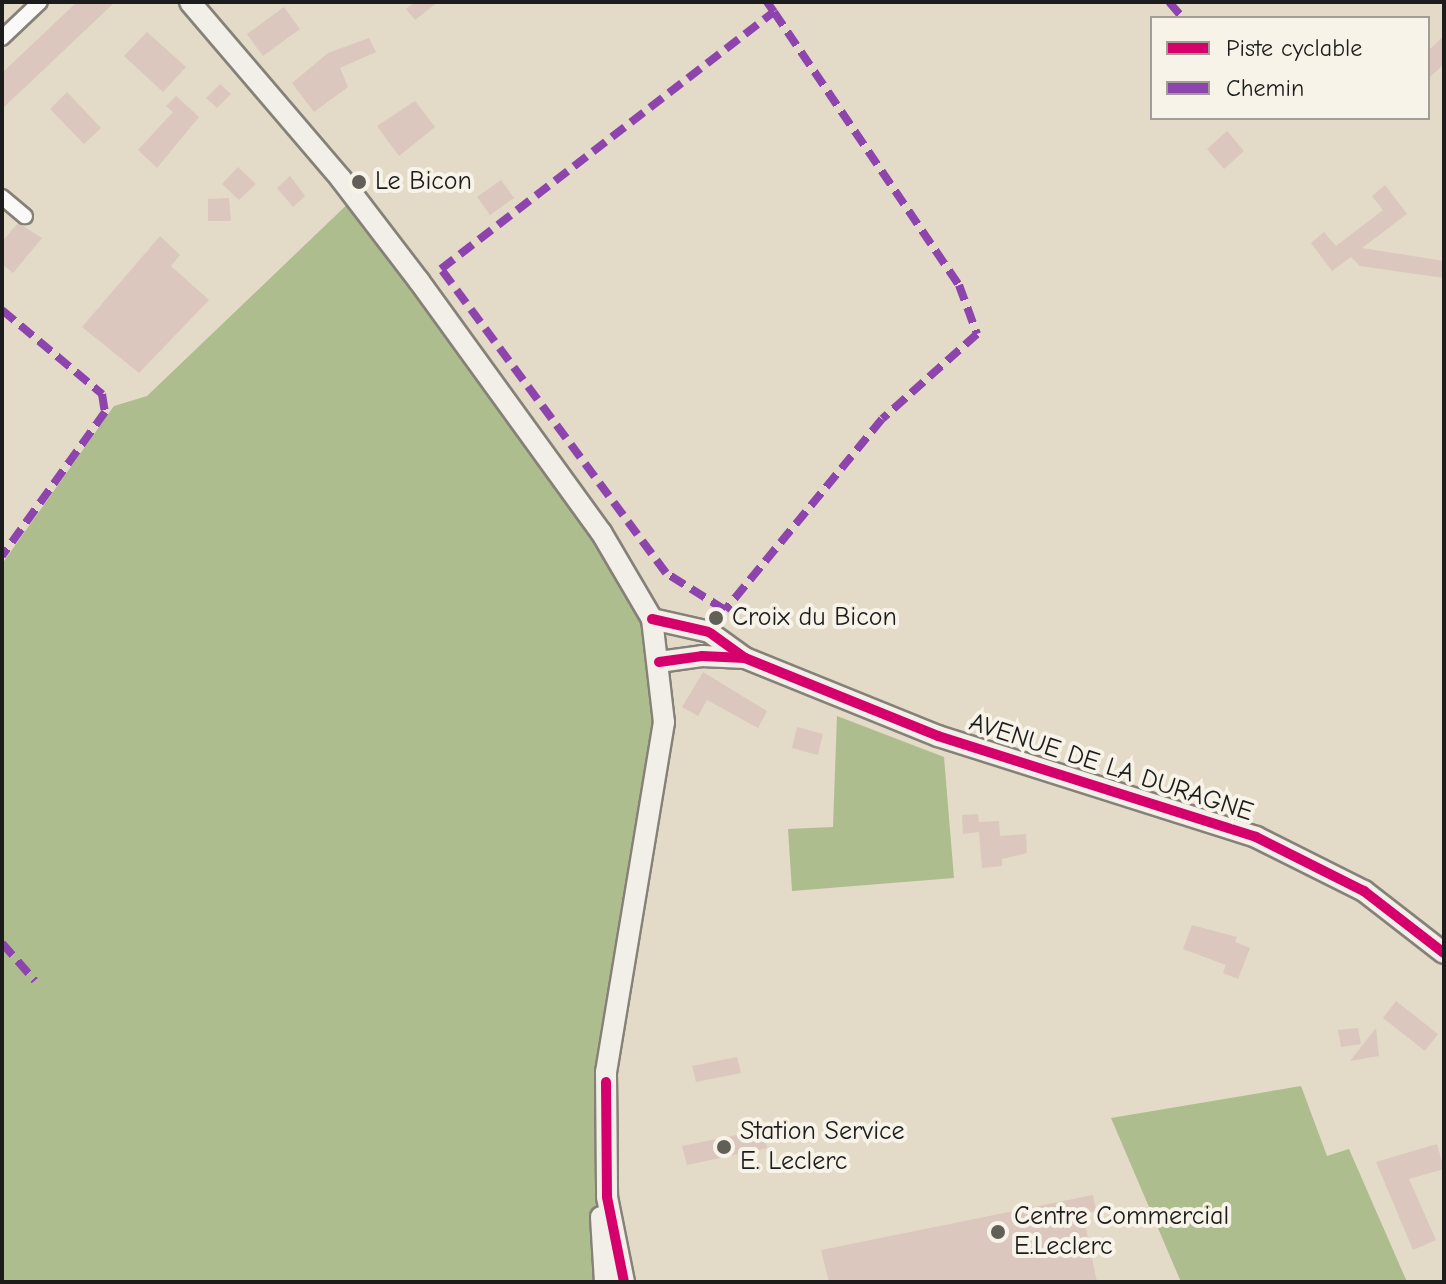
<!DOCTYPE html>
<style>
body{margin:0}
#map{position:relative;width:1446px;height:1284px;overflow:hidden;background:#e3dac8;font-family:"Comic Neue",sans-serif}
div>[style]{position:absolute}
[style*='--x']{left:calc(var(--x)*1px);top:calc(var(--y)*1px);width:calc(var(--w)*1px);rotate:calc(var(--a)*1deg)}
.forest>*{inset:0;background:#adbd8d}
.building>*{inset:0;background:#dbc7be}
.roads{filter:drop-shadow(2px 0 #868178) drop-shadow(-2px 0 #868178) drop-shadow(0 2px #868178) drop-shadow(0 -2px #868178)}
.street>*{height:14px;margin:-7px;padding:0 7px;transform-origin:7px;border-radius:7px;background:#fbf9f7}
.secondary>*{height:20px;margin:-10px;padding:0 10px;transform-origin:10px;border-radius:10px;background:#f2efe8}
.quiet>*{height:8px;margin-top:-4px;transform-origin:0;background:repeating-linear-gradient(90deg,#8e44ad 0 16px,transparent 0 24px)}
.cycleway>*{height:10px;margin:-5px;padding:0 5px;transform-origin:5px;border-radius:5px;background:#d6006c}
.dots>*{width:22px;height:22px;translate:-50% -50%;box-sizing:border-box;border:4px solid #f7f3e8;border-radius:50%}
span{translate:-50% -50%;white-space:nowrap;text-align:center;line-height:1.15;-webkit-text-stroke:8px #f7f3e8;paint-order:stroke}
.poi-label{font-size:26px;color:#1c1c1c}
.left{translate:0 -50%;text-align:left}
.street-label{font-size:26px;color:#1c1c1c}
.frame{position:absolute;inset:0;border:4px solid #1c1c1c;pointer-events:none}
.legend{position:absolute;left:1150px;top:16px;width:280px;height:104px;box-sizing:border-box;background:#f7f3e8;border:2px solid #9f9d96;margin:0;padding:10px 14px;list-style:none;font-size:24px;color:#1c1c1c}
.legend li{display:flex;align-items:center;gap:16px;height:40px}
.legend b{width:40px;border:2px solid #9f9d96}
</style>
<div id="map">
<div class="forest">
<i style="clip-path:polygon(355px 197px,643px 601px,664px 722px,606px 1072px,624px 1282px,2px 1282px,2px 564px,114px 406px,147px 396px)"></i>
<i style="clip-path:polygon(837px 716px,944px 757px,954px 878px,792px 891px,788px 829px,833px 827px)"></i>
<i style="clip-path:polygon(1301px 1086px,1327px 1156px,1349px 1149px,1407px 1282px,1181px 1282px,1111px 1118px)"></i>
</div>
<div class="building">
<i style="clip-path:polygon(77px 2px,115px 2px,2px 109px,2px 73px)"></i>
<i style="clip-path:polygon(415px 2px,438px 2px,415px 20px,406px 9px)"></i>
<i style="clip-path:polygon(284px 7px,300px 29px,263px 56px,247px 34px)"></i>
<i style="clip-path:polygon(147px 32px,186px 67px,163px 92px,124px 56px)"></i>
<i style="clip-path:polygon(1444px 36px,1444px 64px,1428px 79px,1428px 51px)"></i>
<i style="clip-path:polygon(369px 38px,376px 52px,340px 68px,348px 87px,314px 112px,292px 83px,328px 53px)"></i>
<i style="clip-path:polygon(220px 84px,231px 94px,217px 108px,206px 98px)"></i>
<i style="clip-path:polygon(67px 92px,101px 128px,84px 144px,50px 109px)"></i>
<i style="clip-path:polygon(176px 96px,199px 117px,157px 168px,138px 150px,173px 112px,166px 106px)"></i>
<i style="clip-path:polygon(415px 101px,435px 127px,399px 156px,377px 126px)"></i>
<i style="clip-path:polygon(1227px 131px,1244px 151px,1224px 169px,1207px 149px)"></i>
<i style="clip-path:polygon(238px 167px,256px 184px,239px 200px,222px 184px)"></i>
<i style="clip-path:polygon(290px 176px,305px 196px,293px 207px,277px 188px)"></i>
<i style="clip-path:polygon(501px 180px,514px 198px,490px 215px,477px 197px)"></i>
<i style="clip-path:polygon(1385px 185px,1407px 214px,1362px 248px,1444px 261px,1444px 278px,1360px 266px,1351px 257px,1332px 271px,1311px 243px,1324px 232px,1336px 246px,1383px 210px,1372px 196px)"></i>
<i style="clip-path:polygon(229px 198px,231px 221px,208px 221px,208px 199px)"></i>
<i style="clip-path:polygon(18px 223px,42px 238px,13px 273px,2px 264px,2px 242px)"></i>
<i style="clip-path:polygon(160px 236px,180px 255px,171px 266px,209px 300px,139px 373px,82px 327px)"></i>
<i style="clip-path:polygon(703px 672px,767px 711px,758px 728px,707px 700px,698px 716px,682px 707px)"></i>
<i style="clip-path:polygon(797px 727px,823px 734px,818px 755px,792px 748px)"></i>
<i style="clip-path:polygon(978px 814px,979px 822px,999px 821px,1000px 836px,1026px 834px,1027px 853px,1002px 859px,1002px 866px,982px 868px,979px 832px,963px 834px,962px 815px)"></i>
<i style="clip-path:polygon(1192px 925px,1237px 937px,1235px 942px,1250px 948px,1238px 979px,1223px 973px,1226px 965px,1183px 949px)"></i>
<i style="clip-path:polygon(1396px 1001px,1438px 1034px,1425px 1051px,1383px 1018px)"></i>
<i style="clip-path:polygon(1358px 1028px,1361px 1044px,1341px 1047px,1338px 1030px)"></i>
<i style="clip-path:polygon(1376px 1028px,1379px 1056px,1350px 1061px)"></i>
<i style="clip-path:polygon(737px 1057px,741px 1073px,696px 1082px,692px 1066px)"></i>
<i style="clip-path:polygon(762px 1130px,767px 1148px,687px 1165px,682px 1146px)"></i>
<i style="clip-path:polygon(1437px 1144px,1444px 1169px,1409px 1179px,1436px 1240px,1413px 1250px,1376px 1162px)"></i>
<i style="clip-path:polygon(1093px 1195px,1096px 1211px,1083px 1214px,1097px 1282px,829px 1282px,821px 1250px)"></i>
</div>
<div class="roads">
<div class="street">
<i style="--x:2;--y:38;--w:52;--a:-43.5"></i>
<i style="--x:2;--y:197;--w:30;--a:40"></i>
</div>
<div class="secondary">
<i style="--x:190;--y:2;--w:233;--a:49.5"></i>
<i style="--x:341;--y:179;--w:128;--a:52.6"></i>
<i style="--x:419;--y:281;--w:310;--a:54.1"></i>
<i style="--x:601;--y:532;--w:101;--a:59.6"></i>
<i style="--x:652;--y:619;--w:104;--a:83.4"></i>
<i style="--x:664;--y:722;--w:355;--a:99.4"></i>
<i style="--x:606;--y:1072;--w:125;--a:89.5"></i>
<i style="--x:607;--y:1197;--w:87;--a:78.7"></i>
<i style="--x:652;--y:619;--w:58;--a:12.8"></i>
<i style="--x:709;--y:632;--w:44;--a:35.8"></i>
<i style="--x:659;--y:662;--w:43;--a:-7.9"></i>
<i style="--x:702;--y:656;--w:43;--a:2.7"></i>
<i style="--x:745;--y:658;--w:208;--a:22"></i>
<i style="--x:938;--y:736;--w:334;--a:17.6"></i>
<i style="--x:1256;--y:837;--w:121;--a:26.6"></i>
<i style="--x:1364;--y:891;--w:101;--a:37.8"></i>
<i style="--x:601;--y:1217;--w:65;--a:86.5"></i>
</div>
</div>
<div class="quiet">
<i style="--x:767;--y:2;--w:12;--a:55"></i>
<i style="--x:774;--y:12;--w:330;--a:55.9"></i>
<i style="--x:959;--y:285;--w:52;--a:69.8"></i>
<i style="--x:977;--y:334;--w:127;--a:138.2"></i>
<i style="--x:882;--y:419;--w:247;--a:129.4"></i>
<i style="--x:725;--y:610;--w:70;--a:-147.9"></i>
<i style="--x:666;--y:573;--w:378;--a:-126.5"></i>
<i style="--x:441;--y:269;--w:421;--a:-37.7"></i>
<i style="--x:1169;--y:2;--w:21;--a:49"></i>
<i style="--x:2;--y:310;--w:131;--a:40"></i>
<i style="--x:102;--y:394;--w:18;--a:81"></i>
<i style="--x:105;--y:412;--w:177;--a:125.6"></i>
<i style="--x:2;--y:943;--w:50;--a:49"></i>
</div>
<div class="cycleway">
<i style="--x:652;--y:619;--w:58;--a:12.8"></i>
<i style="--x:709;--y:632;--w:44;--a:35.8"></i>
<i style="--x:659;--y:662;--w:43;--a:-7.9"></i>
<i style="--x:702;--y:656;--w:43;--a:2.7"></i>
<i style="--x:745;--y:658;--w:208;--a:22"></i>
<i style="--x:938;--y:736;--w:334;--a:17.6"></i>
<i style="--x:1256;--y:837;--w:121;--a:26.6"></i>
<i style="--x:1364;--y:891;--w:101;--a:37.8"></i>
<i style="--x:606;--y:1082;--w:115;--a:89.5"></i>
<i style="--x:607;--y:1197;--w:87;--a:78.7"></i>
</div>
<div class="dots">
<i style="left:359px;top:182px;background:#625e58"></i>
<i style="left:716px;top:618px;background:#625e58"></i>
<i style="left:724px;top:1147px;background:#625e58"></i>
<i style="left:998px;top:1232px;background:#625e58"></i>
</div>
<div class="poi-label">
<span class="left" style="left:375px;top:182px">Le Bicon</span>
<span class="left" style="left:732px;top:618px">Croix du Bicon</span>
<span class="left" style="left:740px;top:1147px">Station Service<br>E. Leclerc</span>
<span class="left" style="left:1014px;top:1232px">Centre Commercial<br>E.Leclerc</span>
</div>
<div class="street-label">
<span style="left:1111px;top:768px;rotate:18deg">AVENUE DE LA DURAGNE</span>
</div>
<div class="frame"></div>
<ul class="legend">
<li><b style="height:10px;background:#d6006c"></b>Piste cyclable</li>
<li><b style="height:10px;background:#8e44ad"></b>Chemin</li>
</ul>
</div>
